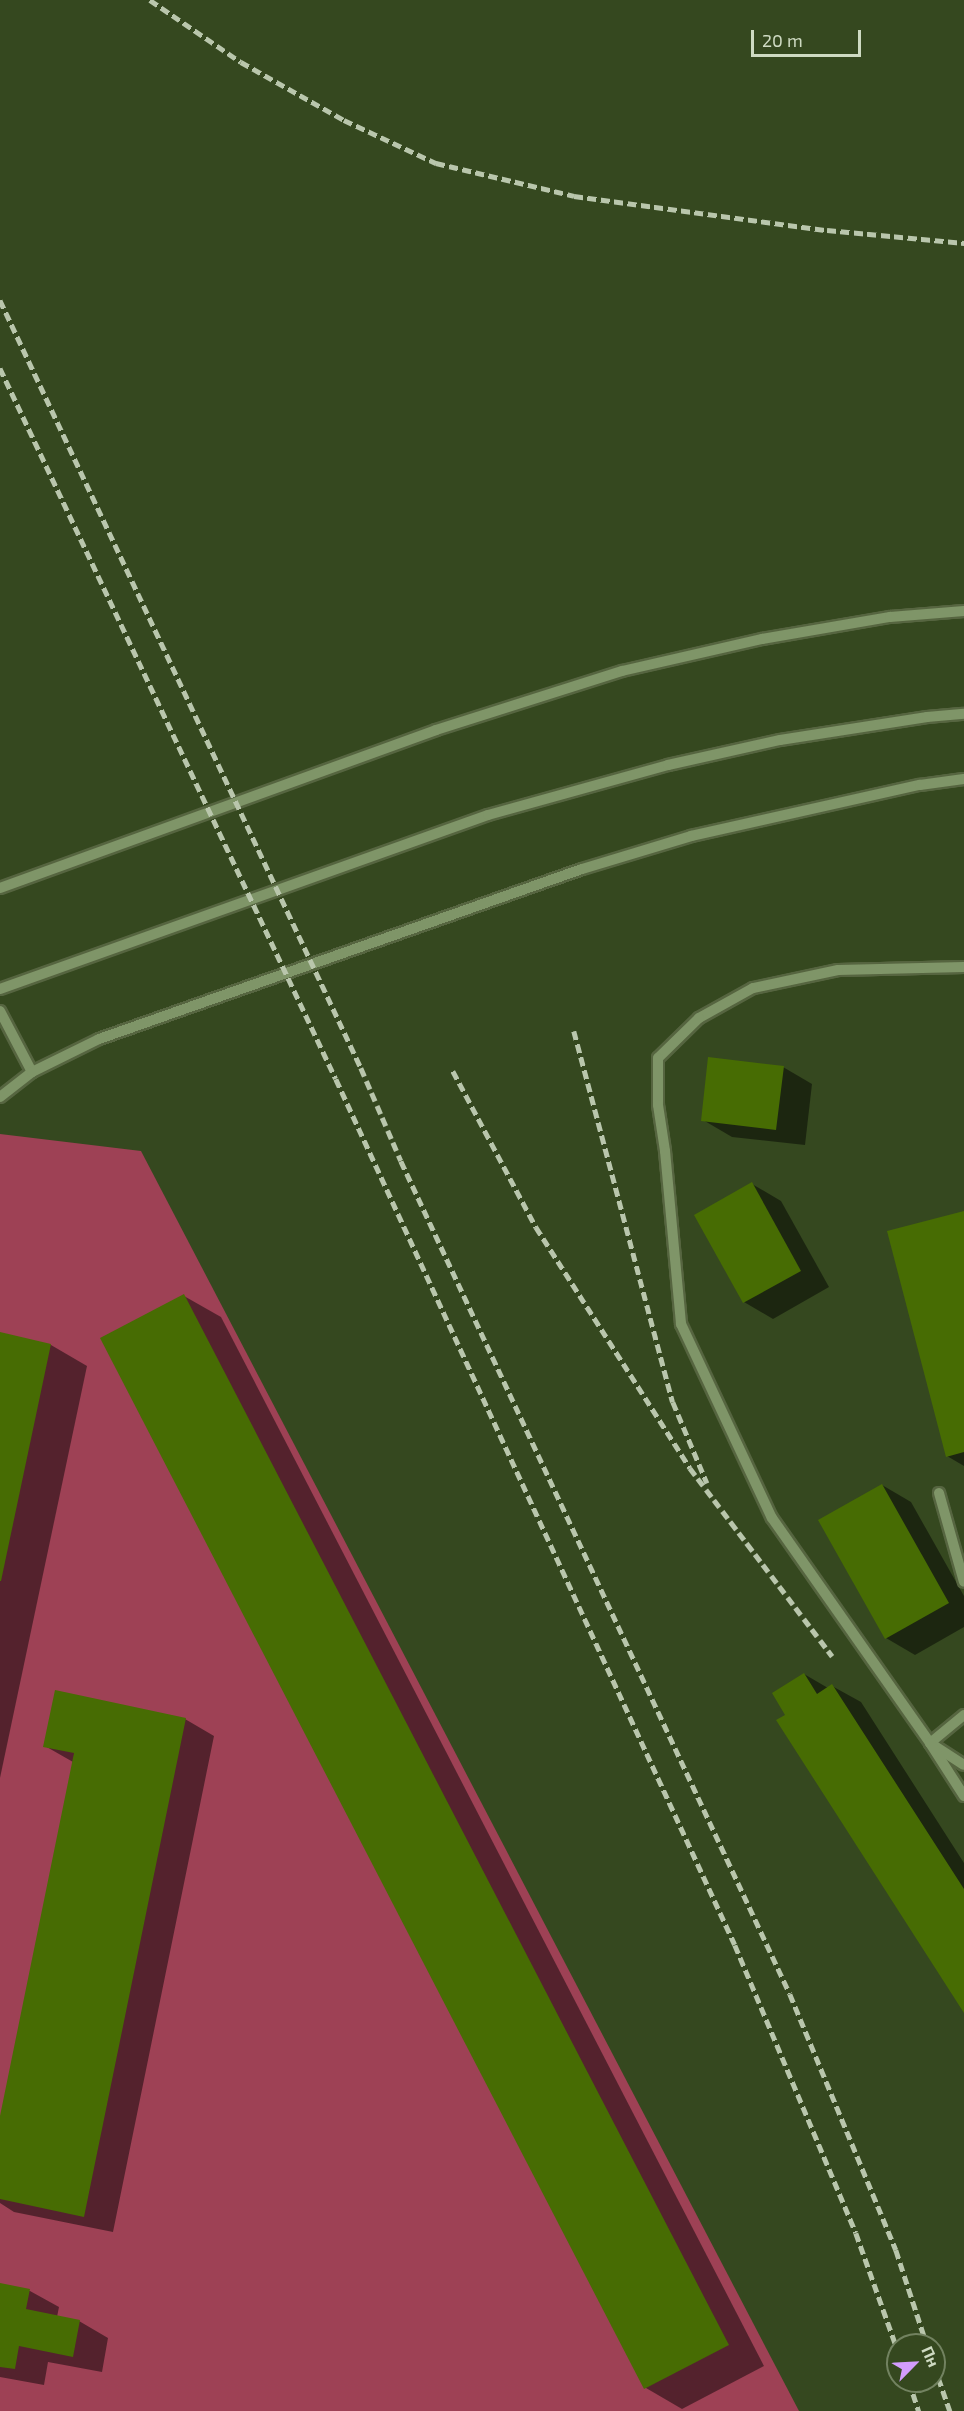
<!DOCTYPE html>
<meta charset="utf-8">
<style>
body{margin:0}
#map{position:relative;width:964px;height:2411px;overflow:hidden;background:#35481f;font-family:"Exo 2",sans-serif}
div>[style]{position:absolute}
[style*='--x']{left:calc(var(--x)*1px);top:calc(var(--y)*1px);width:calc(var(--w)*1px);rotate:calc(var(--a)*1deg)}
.green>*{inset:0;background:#9e4155}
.shadow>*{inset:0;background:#0007}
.building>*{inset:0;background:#476c03}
.roads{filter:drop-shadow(2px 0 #566540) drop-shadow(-2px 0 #566540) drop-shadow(0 2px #566540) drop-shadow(0 -2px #566540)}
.minor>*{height:10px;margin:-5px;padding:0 5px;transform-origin:5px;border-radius:5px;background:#7f9568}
.rail>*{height:4.5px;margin-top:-2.25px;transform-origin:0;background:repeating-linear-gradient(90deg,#b9c6ac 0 9px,transparent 0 13.5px)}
span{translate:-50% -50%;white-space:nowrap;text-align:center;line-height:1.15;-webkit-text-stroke:5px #35481f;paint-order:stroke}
.north{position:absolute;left:886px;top:2333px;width:60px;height:60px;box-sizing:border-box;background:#35481f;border:2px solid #728260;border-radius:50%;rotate:66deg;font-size:16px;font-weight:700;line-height:24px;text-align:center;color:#cedac2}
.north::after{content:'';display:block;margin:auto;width:21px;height:27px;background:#d39cfd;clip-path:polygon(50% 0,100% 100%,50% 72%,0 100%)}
.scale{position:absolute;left:751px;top:30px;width:110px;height:27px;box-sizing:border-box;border:3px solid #cedac2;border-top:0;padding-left:8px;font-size:18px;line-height:21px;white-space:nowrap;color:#cedac2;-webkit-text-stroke:4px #35481f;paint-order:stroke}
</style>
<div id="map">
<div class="green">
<i style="clip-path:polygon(0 1134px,141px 1151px,799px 2411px,0 2411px)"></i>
</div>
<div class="shadow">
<i style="clip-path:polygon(783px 1067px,812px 1084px,805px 1145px,732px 1137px,703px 1120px)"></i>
<i style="clip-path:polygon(752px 1184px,781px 1201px,829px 1287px,773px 1319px,744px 1302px)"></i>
<i style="clip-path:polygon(964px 1213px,964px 1466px,947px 1456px)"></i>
<i style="clip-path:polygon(184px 1296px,221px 1317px,764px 2366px,682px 2409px,646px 2388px)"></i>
<i style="clip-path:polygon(0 1334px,51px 1345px,87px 1366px,0 1778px)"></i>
<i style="clip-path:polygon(882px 1485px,911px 1502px,964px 1596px,964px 1627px,915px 1655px,886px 1638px)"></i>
<i style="clip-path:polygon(804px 1674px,828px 1688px,832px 1686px,861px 1702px,964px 1863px,964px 2010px,787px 1715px)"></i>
<i style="clip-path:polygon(185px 1719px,214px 1736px,113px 2232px,14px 2212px,0 2203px,0 2124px,73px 1762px,45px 1746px)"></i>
<i style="clip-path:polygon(0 2285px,30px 2291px,59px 2307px,57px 2317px,79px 2321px,108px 2338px,102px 2372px,48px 2362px,44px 2385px,0 2377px)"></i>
</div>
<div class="building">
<i style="clip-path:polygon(708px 1057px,784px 1066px,776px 1130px,701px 1121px)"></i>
<i style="clip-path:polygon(752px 1182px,801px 1271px,743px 1303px,694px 1215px)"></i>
<i style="clip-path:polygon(964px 1211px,964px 1452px,946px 1457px,887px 1231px)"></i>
<i style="clip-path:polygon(184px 1294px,729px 2345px,644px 2389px,100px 1338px)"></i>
<i style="clip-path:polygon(0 1332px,51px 1344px,1px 1581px,0 1581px)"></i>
<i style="clip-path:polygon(882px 1484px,949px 1603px,885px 1639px,818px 1520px)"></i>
<i style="clip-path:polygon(804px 1673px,817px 1694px,832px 1684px,964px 1889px,964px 2013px,776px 1720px,785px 1715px,772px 1693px)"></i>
<i style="clip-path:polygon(55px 1690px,186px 1718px,84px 2217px,0 2199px,0 2116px,74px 1753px,43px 1747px)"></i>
<i style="clip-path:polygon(0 2283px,30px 2289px,26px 2309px,80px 2320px,73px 2357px,19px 2346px,15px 2369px,0 2367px)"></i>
</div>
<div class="roads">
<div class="minor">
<i style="--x:0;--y:888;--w:464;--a:-19.9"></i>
<i style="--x:436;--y:730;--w:195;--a:-17.6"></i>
<i style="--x:622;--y:671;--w:144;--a:-12.9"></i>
<i style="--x:762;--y:639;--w:130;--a:-9.8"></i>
<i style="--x:890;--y:617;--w:74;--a:-4.6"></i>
<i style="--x:964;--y:967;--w:126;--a:178.6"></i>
<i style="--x:838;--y:970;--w:87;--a:168"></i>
<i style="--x:753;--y:988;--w:62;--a:150.9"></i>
<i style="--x:699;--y:1018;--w:57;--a:135.7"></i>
<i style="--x:658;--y:1058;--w:47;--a:90"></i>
<i style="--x:658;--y:1105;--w:47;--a:81.3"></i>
<i style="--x:665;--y:1151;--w:174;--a:84.7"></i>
<i style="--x:681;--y:1324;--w:214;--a:64.9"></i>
<i style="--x:772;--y:1518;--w:275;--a:54.9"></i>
<i style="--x:930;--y:1743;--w:40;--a:32.9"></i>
<i style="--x:0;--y:989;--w:518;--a:-19.62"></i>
<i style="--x:488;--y:815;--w:187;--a:-15.5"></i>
<i style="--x:668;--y:765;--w:115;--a:-12.6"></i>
<i style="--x:780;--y:740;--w:149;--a:-8.9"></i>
<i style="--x:927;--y:717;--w:37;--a:-5"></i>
<i style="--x:0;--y:1011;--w:69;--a:62.3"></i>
<i style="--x:0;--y:1097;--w:41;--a:-38"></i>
<i style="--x:32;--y:1072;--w:75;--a:-26.2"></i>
<i style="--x:99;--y:1039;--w:512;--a:-19.39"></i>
<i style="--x:582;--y:869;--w:114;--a:-16.8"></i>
<i style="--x:691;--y:836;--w:235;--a:-12.6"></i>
<i style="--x:920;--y:785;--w:44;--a:-7.8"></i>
<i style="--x:939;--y:1493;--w:92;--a:74.3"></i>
<i style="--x:964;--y:1715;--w:44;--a:140.5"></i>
<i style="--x:930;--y:1743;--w:63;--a:57.3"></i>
</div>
</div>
<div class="rail">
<i style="--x:150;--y:0;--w:110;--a:34.3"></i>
<i style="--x:241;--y:62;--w:118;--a:29.4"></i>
<i style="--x:344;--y:120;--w:102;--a:25.1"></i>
<i style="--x:436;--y:163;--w:142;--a:13.4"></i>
<i style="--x:574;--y:196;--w:255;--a:7.7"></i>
<i style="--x:827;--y:230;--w:138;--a:5.4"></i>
<i style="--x:0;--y:300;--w:849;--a:64.82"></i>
<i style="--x:361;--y:1068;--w:101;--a:66.7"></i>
<i style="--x:401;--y:1161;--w:919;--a:64.97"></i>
<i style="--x:790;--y:1994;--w:277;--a:67.5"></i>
<i style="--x:896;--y:2250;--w:100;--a:71.9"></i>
<i style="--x:0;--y:368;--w:786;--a:64.71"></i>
<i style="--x:336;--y:1079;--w:953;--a:65.26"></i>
<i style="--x:735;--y:1945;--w:312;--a:67.2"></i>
<i style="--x:856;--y:2233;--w:125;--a:70.4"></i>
<i style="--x:574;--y:1031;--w:384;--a:75.1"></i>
<i style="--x:673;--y:1402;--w:88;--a:67.2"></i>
<i style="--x:453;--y:1071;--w:177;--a:62"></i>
<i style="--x:536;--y:1227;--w:286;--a:57.4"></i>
<i style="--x:690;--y:1468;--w:236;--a:52.9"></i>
<i style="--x:934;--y:2365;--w:49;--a:70.8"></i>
<i style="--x:909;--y:2381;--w:32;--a:72"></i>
</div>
<div class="north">Пн</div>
<div class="scale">20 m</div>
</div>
